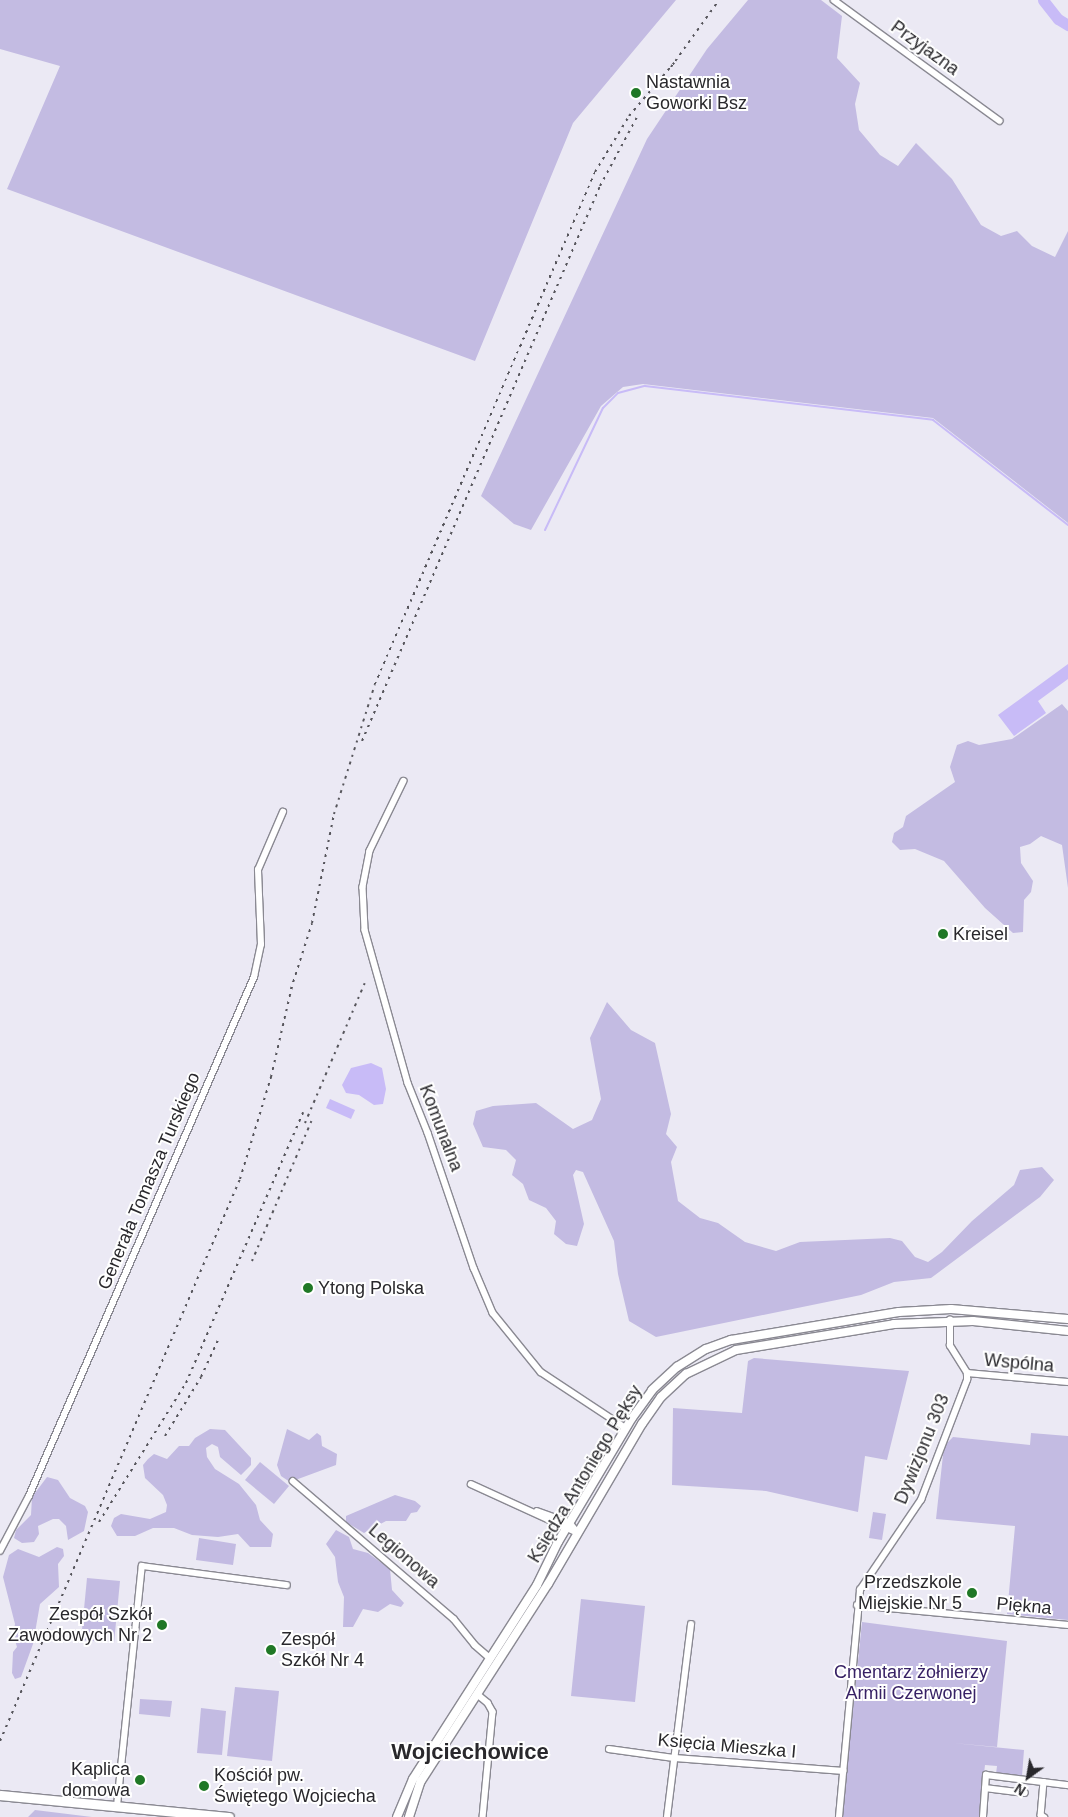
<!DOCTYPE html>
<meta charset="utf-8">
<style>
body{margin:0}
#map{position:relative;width:1068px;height:1817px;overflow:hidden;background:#ebe9f4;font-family:Helvetica,sans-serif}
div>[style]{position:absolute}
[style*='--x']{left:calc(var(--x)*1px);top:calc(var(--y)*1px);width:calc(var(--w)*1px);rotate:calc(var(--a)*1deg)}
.green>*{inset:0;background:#c3bbe2}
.water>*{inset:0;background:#c8bbf7}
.stream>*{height:2px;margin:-1px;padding:0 1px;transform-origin:1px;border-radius:1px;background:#c8bbf7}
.river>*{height:11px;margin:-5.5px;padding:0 5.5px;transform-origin:5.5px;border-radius:5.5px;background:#c8bbf7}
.roads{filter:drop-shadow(1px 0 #8a8992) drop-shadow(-1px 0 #8a8992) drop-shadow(0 1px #8a8992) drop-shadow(0 -1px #8a8992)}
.minor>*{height:5.5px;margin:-2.75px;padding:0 2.75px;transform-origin:2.75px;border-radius:2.75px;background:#fff}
.secondary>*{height:8px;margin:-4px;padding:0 4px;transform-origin:4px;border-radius:4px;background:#fff}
.primary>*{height:9px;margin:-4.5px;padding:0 4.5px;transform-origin:4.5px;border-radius:4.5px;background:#fff}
.rail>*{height:2px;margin-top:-1px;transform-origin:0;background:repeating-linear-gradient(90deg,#56555b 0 2.5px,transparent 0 7.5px)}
.dots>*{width:14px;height:14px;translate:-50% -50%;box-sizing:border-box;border:2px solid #fff;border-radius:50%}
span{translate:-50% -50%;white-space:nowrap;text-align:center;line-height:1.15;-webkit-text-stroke:4px #fff;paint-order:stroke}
.street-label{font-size:18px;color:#29282c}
.poi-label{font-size:18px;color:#29282c}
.left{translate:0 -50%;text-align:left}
.right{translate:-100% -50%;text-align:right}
.park-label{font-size:18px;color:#372165}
.district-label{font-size:22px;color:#29282c;font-weight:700}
.north{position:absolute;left:1003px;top:1752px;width:50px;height:50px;-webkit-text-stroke:4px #fff;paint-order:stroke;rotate:212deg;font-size:14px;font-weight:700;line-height:20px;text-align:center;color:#29282c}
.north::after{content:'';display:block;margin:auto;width:18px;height:22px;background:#29282c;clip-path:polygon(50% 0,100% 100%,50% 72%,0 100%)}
</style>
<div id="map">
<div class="green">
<i style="clip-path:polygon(0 0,676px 0,573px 123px,475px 361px,7px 189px,60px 66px,0 49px)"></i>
<i style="clip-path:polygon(748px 0,821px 0,842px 16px,837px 58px,860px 83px,855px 104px,859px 130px,880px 155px,898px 166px,916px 143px,952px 179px,981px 225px,1001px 236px,1017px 231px,1032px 246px,1055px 257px,1068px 231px,1068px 523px,933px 418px,643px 384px,623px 387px,601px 406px,531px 530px,514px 524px,481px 496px,647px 139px,707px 49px)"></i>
<i style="clip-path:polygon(1062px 704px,1068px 711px,1068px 888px,1062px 845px,1041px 836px,1030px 844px,1020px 847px,1021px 863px,1033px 881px,1031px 892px,1024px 900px,1023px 932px,1013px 933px,985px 908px,944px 861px,915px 849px,900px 850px,892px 842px,894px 833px,903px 827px,906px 816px,955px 782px,950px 767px,957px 745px,968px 741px,979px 745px,1012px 739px)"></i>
<i style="clip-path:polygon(607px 1002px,631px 1030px,655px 1043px,671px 1114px,666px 1134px,677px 1147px,671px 1162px,678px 1201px,700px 1218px,718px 1223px,745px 1242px,776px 1251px,800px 1242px,890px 1238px,902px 1241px,915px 1257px,928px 1262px,942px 1252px,972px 1221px,1014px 1185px,1020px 1170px,1042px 1167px,1054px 1180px,1040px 1197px,931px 1278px,894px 1282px,861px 1295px,656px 1337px,629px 1321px,618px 1274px,614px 1241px,583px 1172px,576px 1170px,573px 1175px,584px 1224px,577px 1246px,566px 1244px,554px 1234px,556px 1221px,546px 1208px,529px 1200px,523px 1184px,512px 1175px,516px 1160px,506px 1150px,483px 1147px,473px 1124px,476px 1111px,493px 1106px,536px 1103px,573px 1129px,592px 1120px,601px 1099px,590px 1038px)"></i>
<i style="clip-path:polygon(754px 1358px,909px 1371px,887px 1460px,865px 1456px,858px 1512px,766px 1491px,672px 1485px,673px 1408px,742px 1413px,748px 1361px)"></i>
<i style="clip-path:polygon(210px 1429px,225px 1430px,251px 1458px,251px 1465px,241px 1475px,220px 1457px,218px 1447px,212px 1444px,206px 1448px,207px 1457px,215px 1469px,239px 1484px,256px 1505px,260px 1520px,273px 1534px,271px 1547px,250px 1547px,238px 1534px,218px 1537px,192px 1535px,174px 1528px,153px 1528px,135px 1536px,117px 1536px,111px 1526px,114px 1518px,121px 1514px,150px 1519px,166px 1512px,167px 1505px,163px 1495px,145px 1478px,143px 1465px,148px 1459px,154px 1454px,167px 1459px,179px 1446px,189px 1446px,195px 1438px)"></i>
<i style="clip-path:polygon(287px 1429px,309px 1440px,317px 1433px,321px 1436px,322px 1446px,337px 1454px,336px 1465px,290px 1482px,281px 1476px,277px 1465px)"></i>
<i style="clip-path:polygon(1031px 1433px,1068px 1436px,1068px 1620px,1007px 1614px,1015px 1526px,936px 1519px,944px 1446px,953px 1437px,1030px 1445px)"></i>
<i style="clip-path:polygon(260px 1462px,289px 1486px,274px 1504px,245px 1480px)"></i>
<i style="clip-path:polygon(47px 1477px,58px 1480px,70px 1498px,85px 1506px,88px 1512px,84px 1531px,68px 1540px,66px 1526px,59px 1519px,53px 1519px,38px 1526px,39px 1534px,34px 1542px,22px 1543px,14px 1538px,16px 1530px,31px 1515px,32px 1497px)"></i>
<i style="clip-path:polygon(395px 1495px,415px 1501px,421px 1506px,417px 1512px,411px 1513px,406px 1521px,386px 1521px,364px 1533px,346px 1522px,346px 1516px)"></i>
<i style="clip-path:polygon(873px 1512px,886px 1514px,882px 1540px,869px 1538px)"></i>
<i style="clip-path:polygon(336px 1530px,349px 1537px,353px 1549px,368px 1553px,390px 1569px,392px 1590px,404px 1603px,401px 1607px,390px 1604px,378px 1612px,363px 1609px,353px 1627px,343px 1627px,344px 1597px,338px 1582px,335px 1557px,326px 1544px)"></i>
<i style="clip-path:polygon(199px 1538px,236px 1544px,233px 1565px,196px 1560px)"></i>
<i style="clip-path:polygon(57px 1547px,63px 1549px,64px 1556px,58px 1564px,59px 1587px,40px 1604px,33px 1644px,21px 1677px,15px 1679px,12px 1673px,13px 1652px,17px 1647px,13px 1634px,15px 1624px,3px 1577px,9px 1555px,18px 1549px,39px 1557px)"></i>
<i style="clip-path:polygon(87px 1578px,120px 1581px,114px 1643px,81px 1640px)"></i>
<i style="clip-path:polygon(581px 1599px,645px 1606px,635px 1702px,571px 1696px)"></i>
<i style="clip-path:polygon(862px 1622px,1007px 1641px,997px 1747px,953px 1743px,1024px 1750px,1022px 1776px,996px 1774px,997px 1766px,985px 1765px,979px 1817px,842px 1817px)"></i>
<i style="clip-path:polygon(235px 1687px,279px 1691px,272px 1761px,227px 1756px)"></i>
<i style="clip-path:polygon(140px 1699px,172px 1701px,170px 1717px,139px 1714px)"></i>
<i style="clip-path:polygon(201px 1708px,226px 1711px,222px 1755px,197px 1753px)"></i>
<i style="clip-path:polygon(35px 1810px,92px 1817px,96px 1817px,28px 1817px)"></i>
</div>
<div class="water">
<i style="clip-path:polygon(1068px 664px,1068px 679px,1038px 701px,1046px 713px,1014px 736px,998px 715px)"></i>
<i style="clip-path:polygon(371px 1063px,382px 1068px,386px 1089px,383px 1104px,374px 1105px,359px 1095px,346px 1093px,342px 1085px,351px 1068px)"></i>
<i style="clip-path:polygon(330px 1099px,355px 1110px,351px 1119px,326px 1108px)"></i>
</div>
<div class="stream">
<i style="--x:545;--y:530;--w:135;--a:-64.6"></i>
<i style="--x:603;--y:408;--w:21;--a:-45"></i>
<i style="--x:618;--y:393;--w:28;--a:-15"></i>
<i style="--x:645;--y:386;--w:290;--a:6.7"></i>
<i style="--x:933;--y:420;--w:171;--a:37.9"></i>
</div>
<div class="river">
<i style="--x:1043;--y:0;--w:24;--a:52"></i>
<i style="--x:1058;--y:19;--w:12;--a:31"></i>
</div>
<div class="roads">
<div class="minor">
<i style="--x:834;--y:0;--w:205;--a:36.1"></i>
<i style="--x:404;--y:781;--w:78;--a:115.9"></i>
<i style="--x:370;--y:851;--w:37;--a:101"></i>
<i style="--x:363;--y:887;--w:43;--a:87.3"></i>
<i style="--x:365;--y:930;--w:159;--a:74.3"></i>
<i style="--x:408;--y:1083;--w:54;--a:68.2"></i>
<i style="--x:428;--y:1133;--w:143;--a:71.2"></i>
<i style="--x:474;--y:1268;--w:49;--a:67.1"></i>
<i style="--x:493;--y:1313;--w:76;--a:50.9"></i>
<i style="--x:541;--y:1372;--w:102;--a:33.4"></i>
<i style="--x:967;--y:1373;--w:101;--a:5.1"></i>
<i style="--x:293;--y:1481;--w:212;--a:40.6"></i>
<i style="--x:454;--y:1619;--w:33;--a:51"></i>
<i style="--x:475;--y:1645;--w:20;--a:41"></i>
<i style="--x:471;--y:1484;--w:118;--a:24.6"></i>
<i style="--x:537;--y:1511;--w:35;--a:20"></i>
<i style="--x:570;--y:1523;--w:13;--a:51"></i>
<i style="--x:0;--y:1551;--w:62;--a:-62.2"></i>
<i style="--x:29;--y:1496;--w:566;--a:-66.56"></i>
<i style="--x:254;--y:977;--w:33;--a:-78"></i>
<i style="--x:261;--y:945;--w:75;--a:-92.3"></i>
<i style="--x:258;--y:870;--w:63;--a:-66.7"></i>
<i style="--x:857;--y:1605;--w:212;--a:5.4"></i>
<i style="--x:477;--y:1694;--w:14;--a:39"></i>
<i style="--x:488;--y:1703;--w:10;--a:61"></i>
<i style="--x:493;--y:1712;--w:105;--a:95.4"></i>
<i style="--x:609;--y:1749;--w:67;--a:7.8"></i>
<i style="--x:675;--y:1758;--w:169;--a:4.4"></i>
<i style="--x:1044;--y:1782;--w:33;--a:95"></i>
<i style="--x:1041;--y:1815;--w:4;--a:34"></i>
<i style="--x:985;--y:1788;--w:40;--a:7.1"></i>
<i style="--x:117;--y:1806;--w:241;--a:-84.1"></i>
<i style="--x:142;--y:1566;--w:146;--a:7.5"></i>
<i style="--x:667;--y:1817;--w:194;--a:-82.9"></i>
<i style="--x:839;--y:1817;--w:228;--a:-84.7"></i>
<i style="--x:860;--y:1590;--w:109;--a:-55.9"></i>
<i style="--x:921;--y:1500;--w:129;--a:-69"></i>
<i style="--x:967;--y:1380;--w:7;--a:-90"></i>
<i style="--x:967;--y:1373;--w:32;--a:-122"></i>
<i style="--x:950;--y:1346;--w:26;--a:-90"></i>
<i style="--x:983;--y:1817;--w:42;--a:-85.9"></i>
<i style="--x:986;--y:1775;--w:83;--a:7"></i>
</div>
<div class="secondary">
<i style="--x:397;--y:1817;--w:41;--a:-67.2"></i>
<i style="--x:413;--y:1779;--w:230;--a:-57.4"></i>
<i style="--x:537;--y:1585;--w:48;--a:-64"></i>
<i style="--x:558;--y:1542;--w:144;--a:-59.2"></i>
<i style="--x:632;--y:1418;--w:34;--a:-54"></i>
<i style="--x:652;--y:1390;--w:34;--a:-43"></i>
<i style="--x:677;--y:1367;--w:34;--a:-32"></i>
<i style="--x:706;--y:1349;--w:27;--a:-20"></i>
<i style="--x:731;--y:1340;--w:170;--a:-9.5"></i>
<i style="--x:899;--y:1312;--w:52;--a:-3.3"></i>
<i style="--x:951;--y:1309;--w:117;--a:4.9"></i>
<i style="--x:409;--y:1817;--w:38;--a:-72"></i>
<i style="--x:421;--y:1781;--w:234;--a:-57.2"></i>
<i style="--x:548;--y:1584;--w:186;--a:-59.6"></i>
<i style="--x:642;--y:1424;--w:33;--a:-55"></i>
<i style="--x:661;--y:1397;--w:34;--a:-43"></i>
<i style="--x:686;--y:1374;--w:55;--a:-25.6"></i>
<i style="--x:736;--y:1350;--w:160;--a:-9.3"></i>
<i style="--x:894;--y:1324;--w:79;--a:-2.2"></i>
<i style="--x:973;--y:1321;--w:96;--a:6"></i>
</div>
<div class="primary">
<i style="--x:0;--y:1795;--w:230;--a:5.5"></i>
</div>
</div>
<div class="rail">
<i style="--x:671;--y:67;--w:82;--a:-54.4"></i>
<i style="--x:362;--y:741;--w:604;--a:-66.79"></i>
<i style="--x:600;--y:186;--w:81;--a:-61.8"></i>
<i style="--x:291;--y:989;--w:69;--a:-72.3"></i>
<i style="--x:312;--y:923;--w:111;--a:-78.6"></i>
<i style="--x:334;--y:814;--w:136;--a:-72.5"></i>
<i style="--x:375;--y:684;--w:557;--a:-66.75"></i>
<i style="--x:595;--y:172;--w:66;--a:-58.7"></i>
<i style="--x:629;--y:116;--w:70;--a:-49.7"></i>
<i style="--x:305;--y:1123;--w:153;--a:-66.9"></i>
<i style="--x:252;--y:1261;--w:156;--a:-67"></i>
<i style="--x:165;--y:1436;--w:69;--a:-58.6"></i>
<i style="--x:201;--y:1377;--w:41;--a:-65.3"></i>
<i style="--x:99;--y:1522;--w:164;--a:-58"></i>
<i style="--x:186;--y:1383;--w:295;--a:-66.6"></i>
<i style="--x:0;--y:1741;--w:611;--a:-66.88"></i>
<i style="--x:240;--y:1179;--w:107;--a:-73.1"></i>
<i style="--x:271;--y:1077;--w:98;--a:-77"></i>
</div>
<div class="dots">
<i style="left:636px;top:93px;background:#207826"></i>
<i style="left:943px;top:934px;background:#207826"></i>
<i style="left:308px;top:1288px;background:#207826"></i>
<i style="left:972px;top:1593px;background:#207826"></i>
<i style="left:162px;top:1625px;background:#207826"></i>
<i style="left:271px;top:1650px;background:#207826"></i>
<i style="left:140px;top:1780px;background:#207826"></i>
<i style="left:204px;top:1786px;background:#207826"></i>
</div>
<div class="street-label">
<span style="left:925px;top:48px;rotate:36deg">Przyjazna</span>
<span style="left:441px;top:1128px;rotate:69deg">Komunalna</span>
<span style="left:149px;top:1181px;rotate:-67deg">Generała Tomasza Turskiego</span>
<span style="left:1019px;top:1363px;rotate:5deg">Wspólna</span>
<span style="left:922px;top:1449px;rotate:-68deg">Dywizjonu 303</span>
<span style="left:585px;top:1474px;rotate:-59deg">Księdza Antoniego Pęksy</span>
<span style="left:404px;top:1556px;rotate:41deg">Legionowa</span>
<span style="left:1024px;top:1606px;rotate:5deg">Piękna</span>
<span style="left:727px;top:1746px;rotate:5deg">Księcia Mieszka I</span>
</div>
<div class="poi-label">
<span class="left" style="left:646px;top:93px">Nastawnia<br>Goworki Bsz</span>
<span class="left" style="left:953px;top:934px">Kreisel</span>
<span class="left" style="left:318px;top:1288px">Ytong Polska</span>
<span class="right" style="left:962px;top:1593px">Przedszkole<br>Miejskie Nr 5</span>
<span class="right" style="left:152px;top:1625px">Zespół Szkół<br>Zawodowych Nr 2</span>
<span class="left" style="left:281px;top:1650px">Zespół<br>Szkół Nr 4</span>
<span class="right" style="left:130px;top:1780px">Kaplica<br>domowa</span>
<span class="left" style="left:214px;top:1786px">Kościół pw.<br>Świętego Wojciecha</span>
</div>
<div class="park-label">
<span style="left:911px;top:1683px">Cmentarz żołnierzy<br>Armii Czerwonej</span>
</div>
<div class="district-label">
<span style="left:470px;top:1752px">Wojciechowice</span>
</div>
<div class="north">N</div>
</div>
